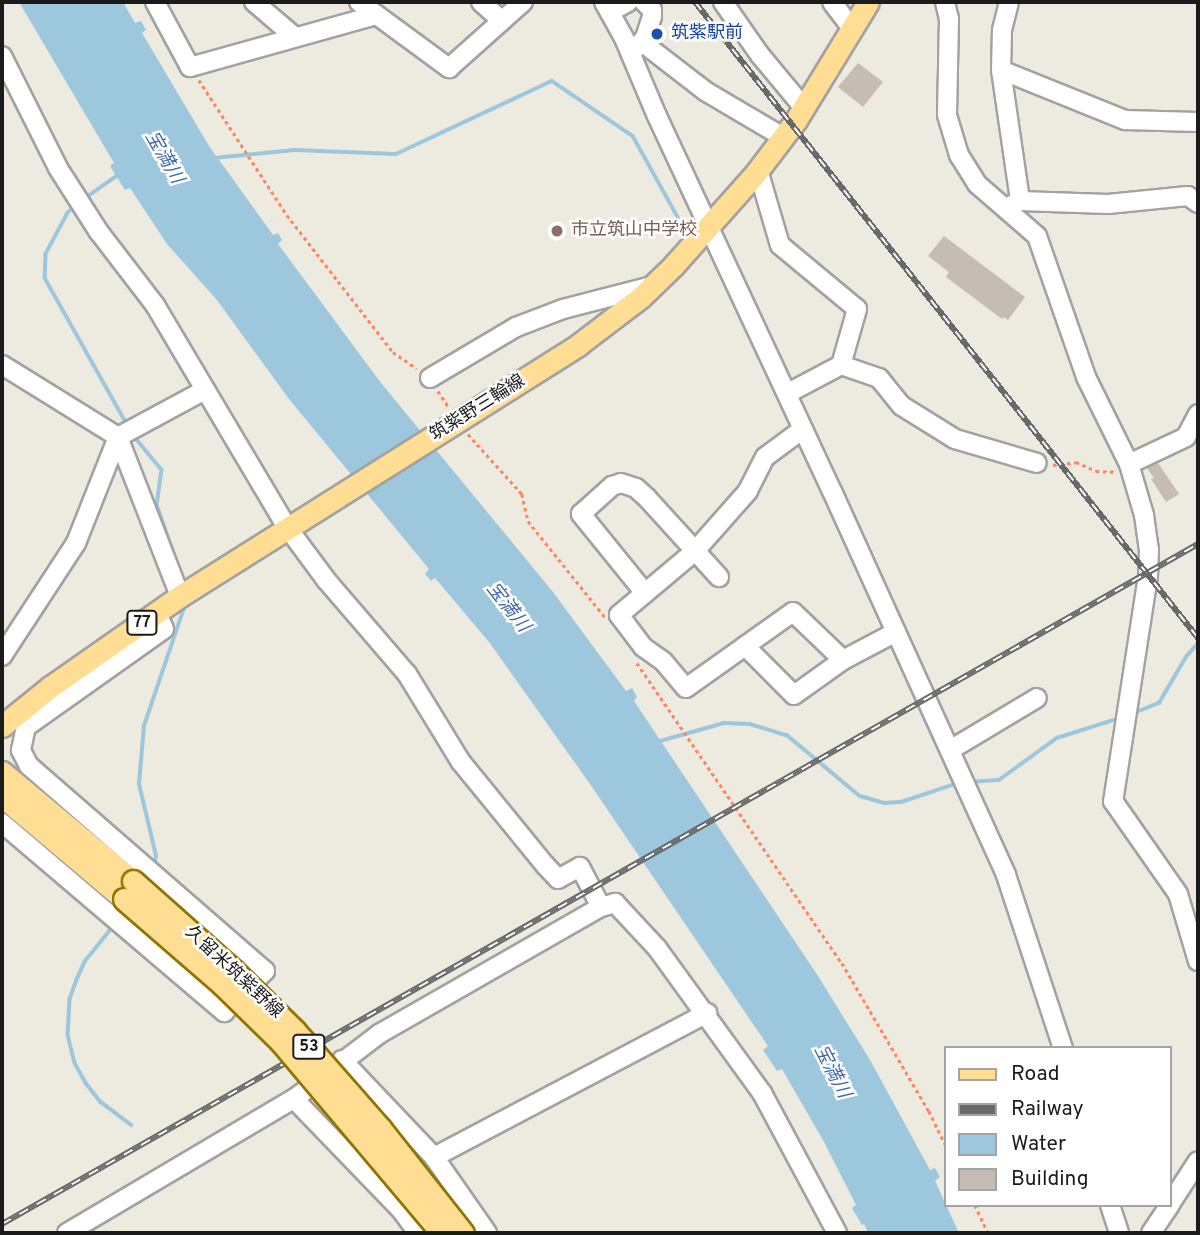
<!DOCTYPE html>
<meta charset="utf-8">
<style>
body{margin:0}
#map{position:relative;width:1200px;height:1235px;overflow:hidden;background:#edeadf;font-family:Overpass,"Noto Sans JP",sans-serif}
div>[style]{position:absolute}
[style*='--x']{left:calc(var(--x)*1px);top:calc(var(--y)*1px);width:calc(var(--w)*1px);rotate:calc(var(--a)*1deg)}
.water>*{inset:0;background:#9dc7dd}
.stream>*{height:3.5px;margin:-1.75px;padding:0 1.75px;transform-origin:1.75px;border-radius:1.75px;background:#9dc7dd}
.building>*{inset:0;background:#c5bdb3}
.path>*{height:2.5px;margin-top:-1.25px;transform-origin:0;background:repeating-linear-gradient(90deg,#ff845f 0 3.5px,transparent 0 7px)}
.roads{filter:drop-shadow(2px 0 #a2a2a2) drop-shadow(-2px 0 #a2a2a2) drop-shadow(0 2px #a2a2a2) drop-shadow(0 -2px #a2a2a2)}
.minor>*{height:18px;margin:-9px;padding:0 9px;transform-origin:9px;border-radius:9px;background:#fff}
.major>*{height:21px;margin:-10.5px;padding:0 10.5px;transform-origin:10.5px;border-radius:10.5px;background:#ffde93}
.rail>*{height:6px;margin-top:-3px;transform-origin:0;background:repeating-linear-gradient(90deg,#fff 0 10px,#696969 0 20px);box-sizing:border-box;border-block:2px solid #696969}
.bridges{filter:drop-shadow(2px 0 #927400) drop-shadow(-2px 0 #927400) drop-shadow(0 2px #927400) drop-shadow(0 -2px #927400)}
.major-bridge>*{height:21px;margin:-10.5px;padding:0 10.5px;transform-origin:10.5px;border-radius:10.5px;background:#ffde93}
.dots>*{width:19px;height:19px;translate:-50% -50%;box-sizing:border-box;border:4px solid #fff;border-radius:50%}
span{translate:-50% -50%;white-space:nowrap;text-align:center;line-height:1.15;-webkit-text-stroke:5px #fff;paint-order:stroke}
.shield-label span{padding:2px 5px;background:#fff;border:2px solid;border-radius:5px;-webkit-text-stroke-width:0}
.shield-label{font-size:16px;color:#1b1b1b;font-weight:700}
.transit-label{font-size:18px;color:#164399}
.left{translate:0 -50%;text-align:left}
.education-label{font-size:18px;color:#785e54}
.street-label{font-size:18px;color:#1b1b1b}
.water-label{font-size:19px;color:#456bad;font-style:italic}
.frame{position:absolute;inset:0;border:4px solid #1b1b1b;pointer-events:none}
.legend{position:absolute;left:944px;top:1046px;width:228px;height:161px;box-sizing:border-box;background:#fff;border:2px solid #a4a4a4;margin:0;padding:9px 12px;list-style:none;font-size:21px;color:#1b1b1b}
.legend li{display:flex;align-items:center;gap:14px;height:35px}
.legend b{width:35px;border:2px solid #a4a4a4}
</style>
<div id="map">
<div class="water">
<i style="clip-path:polygon(19px 2px,123px 2px,135px 23px,141px 21px,146px 30px,142px 33px,209px 146px,273px 235px,278px 233px,282px 240px,278px 244px,381px 383px,553px 592px,626px 691px,632px 688px,637px 697px,634px 701px,818px 976px,870px 1060px,930px 1170px,935px 1168px,940px 1177px,935px 1181px,959px 1233px,868px 1233px,864px 1224px,862px 1225px,852px 1208px,856px 1205px,824px 1142px,782px 1069px,777px 1071px,763px 1050px,768px 1046px,590px 784px,489px 642px,435px 578px,431px 581px,425px 574px,429px 569px,289px 399px,217px 300px,167px 244px,130px 188px,125px 190px,110px 166px,114px 163px)"></i>
</div>
<div class="stream">
<i style="--x:214;--y:158;--w:81;--a:-5.6"></i>
<i style="--x:295;--y:150;--w:101;--a:2.3"></i>
<i style="--x:396;--y:154;--w:172;--a:-25.1"></i>
<i style="--x:552;--y:81;--w:98;--a:34.2"></i>
<i style="--x:633;--y:136;--w:95;--a:61"></i>
<i style="--x:84;--y:199;--w:42;--a:-35.2"></i>
<i style="--x:76;--y:206;--w:11;--a:139"></i>
<i style="--x:68;--y:213;--w:47;--a:118.2"></i>
<i style="--x:46;--y:254;--w:24;--a:92"></i>
<i style="--x:45;--y:278;--w:170;--a:60.7"></i>
<i style="--x:134;--y:436;--w:44;--a:50.5"></i>
<i style="--x:162;--y:470;--w:35;--a:98"></i>
<i style="--x:157;--y:505;--w:85;--a:70.7"></i>
<i style="--x:1134;--y:713;--w:27;--a:-22"></i>
<i style="--x:1159;--y:703;--w:53;--a:-59.6"></i>
<i style="--x:1186;--y:657;--w:18;--a:-49"></i>
<i style="--x:657;--y:742;--w:70;--a:-15.8"></i>
<i style="--x:724;--y:723;--w:26;--a:2"></i>
<i style="--x:750;--y:724;--w:39;--a:17"></i>
<i style="--x:787;--y:735;--w:95;--a:39.9"></i>
<i style="--x:860;--y:796;--w:26;--a:16"></i>
<i style="--x:885;--y:803;--w:16;--a:-4"></i>
<i style="--x:901;--y:802;--w:60;--a:-18.4"></i>
<i style="--x:969;--y:782;--w:30;--a:-4"></i>
<i style="--x:999;--y:780;--w:72;--a:-35.9"></i>
<i style="--x:1057;--y:738;--w:66;--a:-17.6"></i>
<i style="--x:154;--y:868;--w:12;--a:-81"></i>
<i style="--x:156;--y:856;--w:74;--a:-103.3"></i>
<i style="--x:139;--y:784;--w:58;--a:-85.1"></i>
<i style="--x:144;--y:726;--w:131;--a:-71.3"></i>
<i style="--x:114;--y:926;--w:46;--a:128.9"></i>
<i style="--x:85;--y:962;--w:20;--a:114"></i>
<i style="--x:77;--y:980;--w:20;--a:110"></i>
<i style="--x:70;--y:999;--w:36;--a:93"></i>
<i style="--x:68;--y:1035;--w:29;--a:76"></i>
<i style="--x:75;--y:1063;--w:23;--a:61"></i>
<i style="--x:86;--y:1083;--w:24;--a:52"></i>
<i style="--x:101;--y:1102;--w:38;--a:37"></i>
</div>
<div class="building">
<i style="clip-path:polygon(858px 63px,883px 82px,863px 107px,838px 87px)"></i>
<i style="clip-path:polygon(944px 236px,1025px 297px,1008px 320px,1004px 317px,1002px 319px,946px 277px,949px 272px,928px 256px)"></i>
<i style="clip-path:polygon(1158px 463px,1179px 494px,1166px 502px,1151px 479px,1154px 478px,1147px 468px)"></i>
</div>
<div class="path">
<i style="--x:199;--y:80;--w:161;--a:56.9"></i>
<i style="--x:287;--y:215;--w:173;--a:52.3"></i>
<i style="--x:393;--y:352;--w:29;--a:35"></i>
<i style="--x:438;--y:391;--w:18;--a:56"></i>
<i style="--x:468;--y:434;--w:81;--a:48"></i>
<i style="--x:522;--y:494;--w:28;--a:77"></i>
<i style="--x:528;--y:521;--w:123;--a:51.3"></i>
<i style="--x:1053;--y:465;--w:23;--a:-7"></i>
<i style="--x:1076;--y:462;--w:22;--a:24"></i>
<i style="--x:1096;--y:471;--w:20;--a:3"></i>
<i style="--x:637;--y:663;--w:363;--a:55.7"></i>
<i style="--x:842;--y:963;--w:172;--a:59.6"></i>
<i style="--x:929;--y:1111;--w:39;--a:64"></i>
<i style="--x:975;--y:1205;--w:31;--a:65"></i>
</div>
<div class="roads">
<div class="minor">
<i style="--x:155;--y:2;--w:74;--a:61.7"></i>
<i style="--x:190;--y:67;--w:193;--a:-15.6"></i>
<i style="--x:254;--y:2;--w:54;--a:40.5"></i>
<i style="--x:359;--y:2;--w:112;--a:36.3"></i>
<i style="--x:449;--y:68;--w:99;--a:-41.7"></i>
<i style="--x:481;--y:2;--w:28;--a:42"></i>
<i style="--x:604;--y:2;--w:41;--a:60.9"></i>
<i style="--x:624;--y:38;--w:85;--a:67.1"></i>
<i style="--x:657;--y:116;--w:414;--a:65"></i>
<i style="--x:832;--y:491;--w:422;--a:65.6"></i>
<i style="--x:1006;--y:875;--w:182;--a:71.8"></i>
<i style="--x:723;--y:2;--w:65;--a:55.1"></i>
<i style="--x:760;--y:55;--w:69;--a:50.3"></i>
<i style="--x:832;--y:2;--w:34;--a:53"></i>
<i style="--x:945;--y:2;--w:17;--a:77"></i>
<i style="--x:949;--y:19;--w:96;--a:91.2"></i>
<i style="--x:947;--y:115;--w:42;--a:73.3"></i>
<i style="--x:959;--y:155;--w:34;--a:58"></i>
<i style="--x:977;--y:184;--w:79;--a:40.9"></i>
<i style="--x:1037;--y:236;--w:149;--a:70.8"></i>
<i style="--x:1086;--y:377;--w:97;--a:63.7"></i>
<i style="--x:1129;--y:464;--w:53;--a:73.6"></i>
<i style="--x:1144;--y:515;--w:34;--a:82"></i>
<i style="--x:1149;--y:549;--w:27;--a:92"></i>
<i style="--x:1148;--y:576;--w:228;--a:98.8"></i>
<i style="--x:1113;--y:801;--w:113;--a:55"></i>
<i style="--x:1178;--y:894;--w:70;--a:73.4"></i>
<i style="--x:1009;--y:2;--w:29;--a:104"></i>
<i style="--x:1002;--y:30;--w:40;--a:91.4"></i>
<i style="--x:1001;--y:70;--w:132;--a:81.7"></i>
<i style="--x:610;--y:12;--w:21;--a:-29"></i>
<i style="--x:643;--y:43;--w:78;--a:37.7"></i>
<i style="--x:705;--y:91;--w:91;--a:30.5"></i>
<i style="--x:635;--y:49;--w:15;--a:-48"></i>
<i style="--x:645;--y:38;--w:22;--a:-72"></i>
<i style="--x:652;--y:17;--w:7;--a:-90"></i>
<i style="--x:652;--y:10;--w:11;--a:-135"></i>
<i style="--x:2;--y:56;--w:125;--a:63.4"></i>
<i style="--x:58;--y:168;--w:76;--a:57.4"></i>
<i style="--x:99;--y:232;--w:92;--a:52.5"></i>
<i style="--x:155;--y:305;--w:258;--a:59.3"></i>
<i style="--x:287;--y:527;--w:67;--a:53.5"></i>
<i style="--x:327;--y:581;--w:123;--a:49.3"></i>
<i style="--x:407;--y:674;--w:103;--a:58.5"></i>
<i style="--x:461;--y:762;--w:133;--a:50.8"></i>
<i style="--x:545;--y:865;--w:19;--a:47"></i>
<i style="--x:558;--y:879;--w:25;--a:-29"></i>
<i style="--x:580;--y:867;--w:45;--a:62.3"></i>
<i style="--x:1001;--y:70;--w:134;--a:22"></i>
<i style="--x:1125;--y:120;--w:73;--a:1.6"></i>
<i style="--x:758;--y:170;--w:78;--a:73.7"></i>
<i style="--x:780;--y:245;--w:100;--a:39.7"></i>
<i style="--x:857;--y:309;--w:58;--a:105.9"></i>
<i style="--x:841;--y:365;--w:55;--a:152"></i>
<i style="--x:1010;--y:206;--w:11;--a:-27"></i>
<i style="--x:1020;--y:201;--w:88;--a:2"></i>
<i style="--x:1108;--y:204;--w:80;--a:-5.7"></i>
<i style="--x:1188;--y:196;--w:12;--a:35"></i>
<i style="--x:2;--y:365;--w:137;--a:31.8"></i>
<i style="--x:118;--y:437;--w:171;--a:68.7"></i>
<i style="--x:841;--y:365;--w:40;--a:18.9"></i>
<i style="--x:879;--y:378;--w:36;--a:51"></i>
<i style="--x:902;--y:406;--w:62;--a:31.9"></i>
<i style="--x:955;--y:439;--w:85;--a:16.3"></i>
<i style="--x:430;--y:378;--w:100;--a:-30.7"></i>
<i style="--x:516;--y:327;--w:50;--a:-21"></i>
<i style="--x:563;--y:309;--w:92;--a:-14.5"></i>
<i style="--x:803;--y:429;--w:47;--a:143.6"></i>
<i style="--x:765;--y:457;--w:38;--a:117"></i>
<i style="--x:748;--y:491;--w:81;--a:131.5"></i>
<i style="--x:694;--y:552;--w:98;--a:140"></i>
<i style="--x:619;--y:615;--w:40;--a:53"></i>
<i style="--x:643;--y:647;--w:24;--a:35"></i>
<i style="--x:663;--y:661;--w:35;--a:50"></i>
<i style="--x:686;--y:688;--w:131;--a:-35.4"></i>
<i style="--x:793;--y:612;--w:69;--a:43.8"></i>
<i style="--x:1129;--y:464;--w:63;--a:-25.3"></i>
<i style="--x:1186;--y:437;--w:26;--a:-62"></i>
<i style="--x:645;--y:593;--w:102;--a:-129"></i>
<i style="--x:581;--y:514;--w:42;--a:-42.1"></i>
<i style="--x:612;--y:486;--w:9;--a:-18"></i>
<i style="--x:621;--y:483;--w:16;--a:18"></i>
<i style="--x:636;--y:488;--w:15;--a:42"></i>
<i style="--x:647;--y:498;--w:107;--a:47.7"></i>
<i style="--x:745;--y:646;--w:69;--a:45"></i>
<i style="--x:794;--y:695;--w:60;--a:-35.5"></i>
<i style="--x:843;--y:660;--w:60;--a:-27.8"></i>
<i style="--x:2;--y:656;--w:135;--a:-56.8"></i>
<i style="--x:76;--y:543;--w:114;--a:-68.4"></i>
<i style="--x:118;--y:437;--w:99;--a:-28.4"></i>
<i style="--x:950;--y:750;--w:101;--a:-30.9"></i>
<i style="--x:2;--y:823;--w:292;--a:40.4"></i>
<i style="--x:224;--y:1012;--w:58;--a:-45"></i>
<i style="--x:265;--y:971;--w:313;--a:-139"></i>
<i style="--x:29;--y:766;--w:18;--a:-117"></i>
<i style="--x:21;--y:750;--w:24;--a:-78"></i>
<i style="--x:26;--y:727;--w:169;--a:-35.4"></i>
<i style="--x:164;--y:629;--w:17;--a:-114"></i>
<i style="--x:342;--y:1060;--w:134;--a:46.5"></i>
<i style="--x:434;--y:1157;--w:93;--a:55.1"></i>
<i style="--x:294;--y:1099;--w:156;--a:46"></i>
<i style="--x:402;--y:1211;--w:27;--a:54"></i>
<i style="--x:434;--y:1157;--w:309;--a:-27.8"></i>
<i style="--x:1170;--y:1204;--w:51;--a:-56.9"></i>
<i style="--x:1110;--y:1205;--w:29;--a:72"></i>
<i style="--x:67;--y:1233;--w:264;--a:-30.6"></i>
<i style="--x:294;--y:1099;--w:107;--a:-37.4"></i>
<i style="--x:379;--y:1034;--w:256;--a:-29.8"></i>
<i style="--x:601;--y:907;--w:15;--a:-16"></i>
<i style="--x:615;--y:903;--w:62;--a:47"></i>
<i style="--x:657;--y:948;--w:179;--a:54.1"></i>
<i style="--x:762;--y:1093;--w:159;--a:61.8"></i>
<i style="--x:1151;--y:1233;--w:34;--a:-56"></i>
</div>
<div class="major">
<i style="--x:2;--y:726;--w:62;--a:-39.1"></i>
<i style="--x:50;--y:687;--w:159;--a:-35"></i>
<i style="--x:180;--y:596;--w:471;--a:-32.2"></i>
<i style="--x:578;--y:345;--w:79;--a:-37.3"></i>
<i style="--x:641;--y:297;--w:45;--a:-44.1"></i>
<i style="--x:673;--y:266;--w:123;--a:-48.3"></i>
<i style="--x:755;--y:174;--w:68;--a:-52.8"></i>
<i style="--x:796;--y:120;--w:138;--a:-58.6"></i>
<i style="--x:2;--y:772;--w:170;--a:39.8"></i>
<i style="--x:2;--y:796;--w:160;--a:40.2"></i>
</div>
</div>
<div class="rail">
<i style="--x:695;--y:2;--w:811;--a:51.66"></i>
<i style="--x:2;--y:1224;--w:1376;--a:-29.62"></i>
</div>
<div class="bridges">
<div class="major-bridge">
<i style="--x:133;--y:881;--w:134;--a:41.7"></i>
<i style="--x:233;--y:970;--w:87;--a:44.5"></i>
<i style="--x:295;--y:1031;--w:129;--a:48.8"></i>
<i style="--x:380;--y:1128;--w:134;--a:51.7"></i>
<i style="--x:124;--y:899;--w:131;--a:41"></i>
<i style="--x:223;--y:985;--w:81;--a:44.5"></i>
<i style="--x:281;--y:1042;--w:250;--a:49.9"></i>
</div>
</div>
<div class="dots">
<i style="left:657px;top:34px;background:#1a4fb4"></i>
<i style="left:557px;top:231px;background:#8d6e63"></i>
</div>
<div class="shield-label">
<span style="left:142px;top:623px">77</span>
<span style="left:309px;top:1047px">53</span>
</div>
<div class="transit-label">
<span class="left" style="left:671px;top:34px">筑紫駅前</span>
</div>
<div class="education-label">
<span class="left" style="left:571px;top:231px">市立筑山中学校</span>
</div>
<div class="street-label">
<span style="left:478px;top:409px;rotate:-32deg">筑紫野三輪線</span>
<span style="left:233px;top:973px;rotate:43deg">久留米筑紫野線</span>
</div>
<div class="water-label">
<span style="left:163px;top:158px;rotate:60deg">宝満川</span>
<span style="left:507px;top:608px;rotate:52deg">宝満川</span>
<span style="left:831px;top:1072px;rotate:63deg">宝満川</span>
</div>
<div class="frame"></div>
<ul class="legend">
<li><b style="height:9px;background:#ffde93"></b>Road</li>
<li><b style="height:9px;background:#696969"></b>Railway</li>
<li><b style="height:19px;background:#9dc7dd"></b>Water</li>
<li><b style="height:19px;background:#c5bdb3"></b>Building</li>
</ul>
</div>
